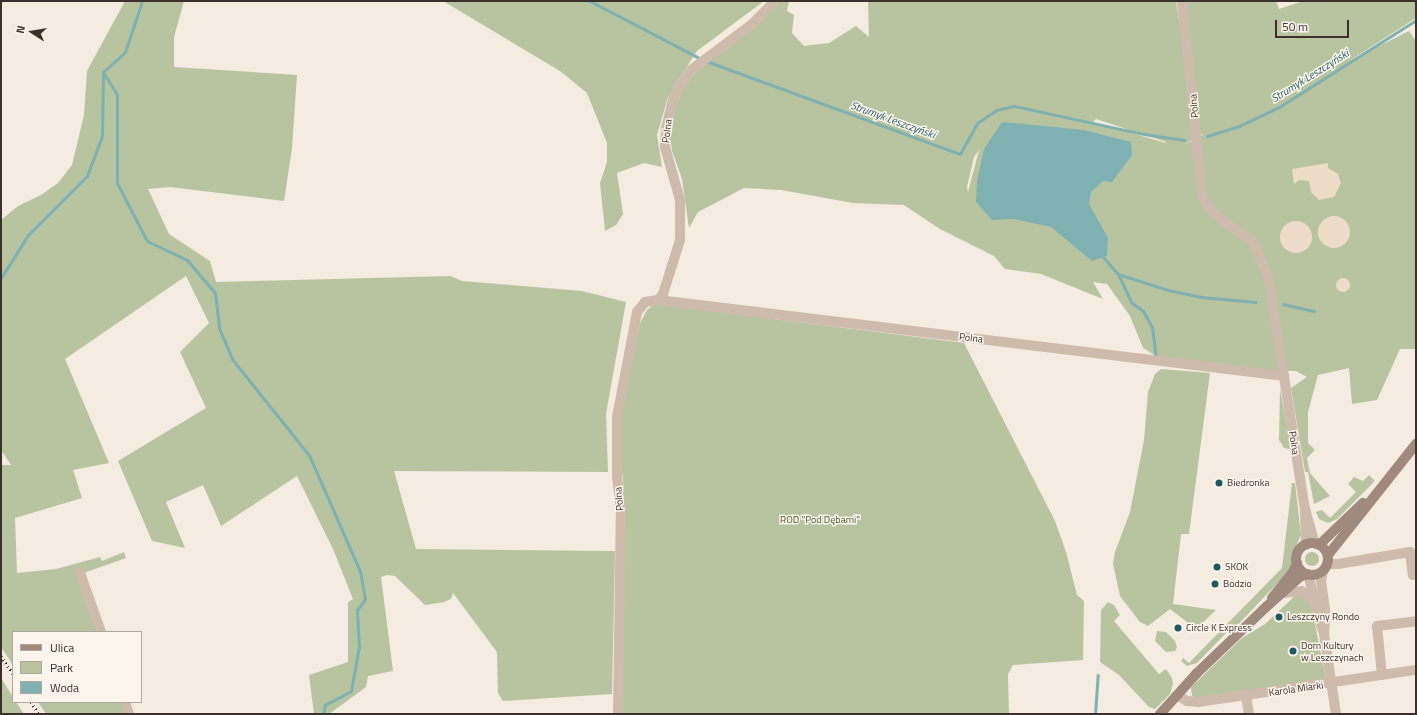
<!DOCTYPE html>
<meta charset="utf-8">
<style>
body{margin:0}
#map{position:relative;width:1417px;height:715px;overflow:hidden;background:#f4ebe1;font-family:"Titillium Web",sans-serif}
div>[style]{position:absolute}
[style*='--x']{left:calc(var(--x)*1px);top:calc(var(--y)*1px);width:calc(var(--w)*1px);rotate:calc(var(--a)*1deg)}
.green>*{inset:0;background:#b8c4a0}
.round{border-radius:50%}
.plaza>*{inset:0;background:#ecdcc8}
.water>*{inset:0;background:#7fb0b2}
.stream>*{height:3px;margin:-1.5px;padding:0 1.5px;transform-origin:1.5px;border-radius:1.5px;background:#7fb0b2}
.street>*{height:10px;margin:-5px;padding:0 5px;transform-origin:5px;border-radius:5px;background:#cdbbac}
.secondary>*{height:10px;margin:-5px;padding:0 5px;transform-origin:5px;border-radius:5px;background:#a18a7d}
.secondary>.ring{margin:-5px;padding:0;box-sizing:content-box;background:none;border:10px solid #a18a7d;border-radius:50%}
.rail>*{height:3px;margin-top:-1.5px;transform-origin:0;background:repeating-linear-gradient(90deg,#3b302b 0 1px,transparent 0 4px)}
.dots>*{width:11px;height:11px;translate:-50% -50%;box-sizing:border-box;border:2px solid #fbf5ee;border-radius:50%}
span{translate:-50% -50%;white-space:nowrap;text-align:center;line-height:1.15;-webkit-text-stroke:3px #fbf5ee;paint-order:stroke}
.street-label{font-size:10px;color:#3b302b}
.poi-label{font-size:10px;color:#3b302b}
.left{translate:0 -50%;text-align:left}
.park-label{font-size:10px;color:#4a5a2e}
.water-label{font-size:11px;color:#1f5a5e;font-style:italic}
.frame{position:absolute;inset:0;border:2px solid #3b302b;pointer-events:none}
.legend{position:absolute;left:12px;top:631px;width:130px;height:72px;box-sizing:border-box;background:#fbf5ee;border:1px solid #aea6a0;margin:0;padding:5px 7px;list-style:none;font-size:12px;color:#3b302b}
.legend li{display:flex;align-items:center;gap:8px;height:20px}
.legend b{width:20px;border:1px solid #aea6a0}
.north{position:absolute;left:12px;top:12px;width:40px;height:40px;-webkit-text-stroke:3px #fbf5ee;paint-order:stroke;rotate:282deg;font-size:11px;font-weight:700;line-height:16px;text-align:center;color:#3b302b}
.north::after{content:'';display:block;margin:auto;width:14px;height:18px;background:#3b302b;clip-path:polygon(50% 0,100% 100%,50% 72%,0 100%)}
.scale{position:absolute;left:1275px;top:20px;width:74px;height:18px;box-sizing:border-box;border:2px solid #3b302b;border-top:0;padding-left:5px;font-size:12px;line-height:14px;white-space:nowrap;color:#3b302b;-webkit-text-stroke:3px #fbf5ee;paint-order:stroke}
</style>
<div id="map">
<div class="green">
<i style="clip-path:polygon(125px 1px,184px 1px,174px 37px,174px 67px,297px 75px,292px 148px,284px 201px,170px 187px,148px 189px,169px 234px,210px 261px,216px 282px,450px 276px,462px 281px,582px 291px,626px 302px,606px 414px,608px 472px,394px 471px,416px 549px,615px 551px,612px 694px,503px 701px,498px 693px,497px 652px,453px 593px,451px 599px,444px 602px,425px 605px,395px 576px,387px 575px,381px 577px,393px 671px,368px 676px,366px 687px,329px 714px,314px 714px,309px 675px,348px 662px,348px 602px,353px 599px,333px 549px,297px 476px,221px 526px,203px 485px,166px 502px,185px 548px,152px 541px,118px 461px,206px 408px,180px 352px,209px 323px,186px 276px,65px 359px,109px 463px,73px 470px,82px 498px,15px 518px,17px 573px,56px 569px,100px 557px,102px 561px,124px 552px,126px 558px,81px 574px,102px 632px,13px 632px,13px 665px,1px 647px,1px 465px,11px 465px,1px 450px,1px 220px,18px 206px,41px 195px,58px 183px,72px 165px,84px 115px,87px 71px)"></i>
<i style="clip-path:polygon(443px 1px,764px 1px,697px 51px,686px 68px,668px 97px,657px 135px,662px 167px,644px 163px,617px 173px,623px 214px,616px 225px,605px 231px,600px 183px,607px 162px,607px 143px,587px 93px,560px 71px)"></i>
<i style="clip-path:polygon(evenodd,779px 1px,789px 1px,787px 11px,794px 15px,792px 33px,804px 46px,829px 43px,856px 26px,869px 37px,868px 1px,1176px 1px,1185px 57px,1193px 139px,1186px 144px,1204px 134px,1199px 135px,1181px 1px,1276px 1px,1279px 9px,1303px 1px,1416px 1px,1416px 18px,1349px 61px,1409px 31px,1416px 41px,1416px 349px,1400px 349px,1377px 400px,1352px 404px,1349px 368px,1318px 375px,1308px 412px,1308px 443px,1315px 450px,1307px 458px,1310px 473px,1330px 496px,1314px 504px,1308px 472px,1305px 472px,1291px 388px,1307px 377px,1296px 371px,1250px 370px,1161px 359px,1143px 348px,1130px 316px,1107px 284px,1093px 282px,1103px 299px,1041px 274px,1005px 269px,994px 256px,940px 229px,904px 205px,853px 203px,781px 190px,744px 188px,698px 212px,689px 228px,682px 179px,672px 151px,670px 137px,676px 105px,682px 91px,698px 69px,730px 47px,774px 9px,779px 1px,1096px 119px,1166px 142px,1166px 143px,1093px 122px,1096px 119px,779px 1px,979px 150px,968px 192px,967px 187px,974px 157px,979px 150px)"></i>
<i style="clip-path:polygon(654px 304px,964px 343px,1055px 521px,1066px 552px,1077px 595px,1084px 601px,1083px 660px,1013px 665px,1008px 674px,1009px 714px,622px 714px,624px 491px,621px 460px,621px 415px,640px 323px,647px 310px)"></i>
<i style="clip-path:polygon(1161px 369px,1210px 373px,1189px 534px,1181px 534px,1173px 604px,1216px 610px,1196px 629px,1170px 609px,1148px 626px,1140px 622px,1120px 596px,1113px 564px,1115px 552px,1130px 512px,1144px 440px,1148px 392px,1155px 374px)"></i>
<i style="clip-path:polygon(1280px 389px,1291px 448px,1289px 449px,1284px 448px,1279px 440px)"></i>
<i style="clip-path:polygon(1369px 475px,1375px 481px,1337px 519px,1328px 523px,1319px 519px,1316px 512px,1322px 510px,1330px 518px,1356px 492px,1348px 484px,1354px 477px,1363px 481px)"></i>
<i style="clip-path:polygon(1292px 483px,1295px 483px,1301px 535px,1294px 551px,1291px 564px,1288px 572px,1232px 631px,1226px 625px,1282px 568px)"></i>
<i class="round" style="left:1305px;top:552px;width:14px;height:14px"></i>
<i style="clip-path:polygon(1297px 594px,1301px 594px,1311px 604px,1326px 679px,1195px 698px,1192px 696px,1191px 687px,1242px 638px,1265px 624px)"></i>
<i style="clip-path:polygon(1108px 602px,1114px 605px,1120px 615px,1114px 621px,1159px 674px,1166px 669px,1172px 678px,1173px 684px,1170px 694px,1155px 709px,1149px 707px,1119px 675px,1100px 662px,1101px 610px)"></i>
<i style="clip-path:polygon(1223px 628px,1227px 632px,1197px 663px,1187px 666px,1181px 661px,1183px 658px,1189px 663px)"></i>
<i style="clip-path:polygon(1157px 631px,1166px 632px,1175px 641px,1177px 647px,1175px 651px,1166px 652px,1155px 641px)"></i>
<i style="clip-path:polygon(1px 678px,13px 697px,13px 702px,16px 702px,24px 714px,1px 714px)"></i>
<i style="clip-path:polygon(38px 702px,127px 702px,131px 714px,46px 714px)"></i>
</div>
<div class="plaza">
<i style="clip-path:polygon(1328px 163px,1328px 168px,1338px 174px,1341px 183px,1334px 197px,1319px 200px,1311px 192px,1309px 181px,1299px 180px,1294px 184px,1292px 169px)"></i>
<i class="round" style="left:1318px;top:216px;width:32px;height:32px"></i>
<i class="round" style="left:1280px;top:221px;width:32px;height:32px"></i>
<i class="round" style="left:1336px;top:278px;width:14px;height:14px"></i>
</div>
<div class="water">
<i style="clip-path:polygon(1002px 122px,1084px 130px,1131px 142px,1132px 155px,1112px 182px,1103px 181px,1091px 192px,1089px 204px,1108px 238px,1107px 256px,1092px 261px,1051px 227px,1014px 219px,992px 220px,976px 202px,977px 181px,984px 149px)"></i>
</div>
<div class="stream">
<i style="--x:590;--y:1;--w:125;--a:27.6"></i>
<i style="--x:706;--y:61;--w:270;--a:20.1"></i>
<i style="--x:960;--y:154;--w:35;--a:-61"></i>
<i style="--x:977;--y:123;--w:23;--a:-34"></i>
<i style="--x:996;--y:110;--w:18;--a:-13"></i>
<i style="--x:1014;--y:106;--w:133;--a:12.2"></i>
<i style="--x:1144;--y:134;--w:41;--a:8.3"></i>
<i style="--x:103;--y:72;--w:26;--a:58"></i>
<i style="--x:117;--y:94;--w:89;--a:90"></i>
<i style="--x:117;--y:183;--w:65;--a:62.7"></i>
<i style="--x:147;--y:241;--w:44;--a:25.4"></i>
<i style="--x:187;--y:260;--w:43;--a:49.7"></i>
<i style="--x:215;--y:293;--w:35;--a:83"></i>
<i style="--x:219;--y:328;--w:34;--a:67"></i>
<i style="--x:232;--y:359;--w:123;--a:51.3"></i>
<i style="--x:309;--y:455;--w:127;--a:66.3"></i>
<i style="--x:360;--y:571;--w:28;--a:80"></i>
<i style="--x:365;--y:599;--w:14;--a:126"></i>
<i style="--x:357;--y:610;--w:36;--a:87"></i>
<i style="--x:359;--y:646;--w:46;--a:100.1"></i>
<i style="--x:351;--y:691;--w:30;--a:152"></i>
<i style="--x:325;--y:705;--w:9;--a:103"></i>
<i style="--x:1207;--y:136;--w:34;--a:-17"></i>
<i style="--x:1239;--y:126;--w:44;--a:-25.4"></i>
<i style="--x:1279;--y:107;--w:162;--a:-32.4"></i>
<i style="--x:1103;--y:257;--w:23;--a:49"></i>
<i style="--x:1118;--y:274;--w:31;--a:65"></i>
<i style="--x:1131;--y:302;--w:15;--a:37"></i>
<i style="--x:1143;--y:311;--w:18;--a:61"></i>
<i style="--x:1152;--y:327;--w:31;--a:83"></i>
<i style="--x:1118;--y:274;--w:52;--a:17.7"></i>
<i style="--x:1168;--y:290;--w:34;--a:12"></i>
<i style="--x:1201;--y:297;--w:55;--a:5.2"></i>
<i style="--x:1;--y:278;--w:51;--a:-57.9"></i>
<i style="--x:28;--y:235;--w:83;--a:-45"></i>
<i style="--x:87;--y:176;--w:43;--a:-69.4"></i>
<i style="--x:102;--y:136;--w:64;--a:-89.1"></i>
<i style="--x:103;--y:72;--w:30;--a:-42"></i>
<i style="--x:125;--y:52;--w:54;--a:-71.6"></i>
<i style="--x:1283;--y:304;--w:32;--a:13"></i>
<i style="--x:1095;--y:714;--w:39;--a:-86"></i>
</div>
<div class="street">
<i style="--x:1182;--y:1;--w:196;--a:84.1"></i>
<i style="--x:1202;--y:196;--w:14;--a:60"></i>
<i style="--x:1209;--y:208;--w:19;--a:43"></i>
<i style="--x:1223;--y:221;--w:36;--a:34"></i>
<i style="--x:1253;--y:241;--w:38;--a:67"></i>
<i style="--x:1268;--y:276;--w:236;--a:81"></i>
<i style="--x:1305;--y:509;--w:36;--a:74"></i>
<i style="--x:658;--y:300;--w:631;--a:6.92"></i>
<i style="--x:1305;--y:511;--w:34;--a:88"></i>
<i style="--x:1327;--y:564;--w:11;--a:0"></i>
<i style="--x:1338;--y:564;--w:73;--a:-9.5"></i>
<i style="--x:1410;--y:552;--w:23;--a:83"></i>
<i style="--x:1413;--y:575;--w:3;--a:-18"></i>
<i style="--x:1323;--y:571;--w:10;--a:101"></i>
<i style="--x:1321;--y:581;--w:30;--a:82"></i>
<i style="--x:1325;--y:611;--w:23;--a:92"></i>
<i style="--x:1324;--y:634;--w:81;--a:81.5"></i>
<i style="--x:80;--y:573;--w:63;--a:70.4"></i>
<i style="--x:1308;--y:574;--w:57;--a:75.7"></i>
<i style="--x:1284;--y:593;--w:18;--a:-6"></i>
<i style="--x:1302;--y:591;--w:16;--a:40"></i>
<i style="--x:1382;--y:675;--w:49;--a:-95.8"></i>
<i style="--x:1377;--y:626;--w:39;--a:-7"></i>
<i style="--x:1177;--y:695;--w:12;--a:31"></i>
<i style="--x:1187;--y:701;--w:11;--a:5"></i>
<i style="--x:1198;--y:702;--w:220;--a:-8.4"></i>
<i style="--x:1246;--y:696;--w:18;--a:81"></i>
<i style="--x:125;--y:702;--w:13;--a:72"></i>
<i style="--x:618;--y:714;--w:205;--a:-89.2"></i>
<i style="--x:621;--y:509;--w:32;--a:-97"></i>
<i style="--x:617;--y:477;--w:60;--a:-90"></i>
<i style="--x:617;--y:417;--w:107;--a:-79.2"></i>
<i style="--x:637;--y:312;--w:13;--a:-51"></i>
<i style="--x:645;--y:302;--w:13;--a:-9"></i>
<i style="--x:658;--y:300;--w:8;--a:-50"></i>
<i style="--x:663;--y:294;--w:57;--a:-72.5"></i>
<i style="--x:680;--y:240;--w:40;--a:-90"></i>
<i style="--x:680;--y:200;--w:55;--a:-105.8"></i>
<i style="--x:665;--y:147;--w:19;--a:-87"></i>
<i style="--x:666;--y:128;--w:33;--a:-76"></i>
<i style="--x:674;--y:96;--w:31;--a:-57"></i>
<i style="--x:691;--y:70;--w:75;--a:-36.9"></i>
<i style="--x:751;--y:25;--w:34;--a:-45"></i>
</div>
<div class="secondary">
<i class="ring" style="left:1296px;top:543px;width:22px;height:22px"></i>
<i style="--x:1319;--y:545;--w:61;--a:-43.7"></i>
<i style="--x:1328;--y:555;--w:142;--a:-51.6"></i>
<i style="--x:1272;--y:598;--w:33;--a:-51"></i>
<i style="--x:1293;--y:572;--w:10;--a:-66"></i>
<i style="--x:1160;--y:714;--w:55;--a:-47.9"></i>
<i style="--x:1197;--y:673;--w:95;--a:-43.7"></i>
<i style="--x:1266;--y:607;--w:47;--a:-41.5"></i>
<i style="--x:1301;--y:576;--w:7;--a:-16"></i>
</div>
<div class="rail">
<i style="--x:1;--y:656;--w:22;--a:56"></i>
<i style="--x:31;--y:702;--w:14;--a:56"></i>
</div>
<div class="dots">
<i style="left:1219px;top:483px;background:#1f5a5e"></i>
<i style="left:1217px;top:567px;background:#1f5a5e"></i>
<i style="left:1215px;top:584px;background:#1f5a5e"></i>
<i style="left:1279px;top:617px;background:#1f5a5e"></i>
<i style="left:1178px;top:628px;background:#1f5a5e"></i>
<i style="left:1293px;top:651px;background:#1f5a5e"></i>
</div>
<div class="street-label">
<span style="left:1194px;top:106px;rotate:-95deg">Polna</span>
<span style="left:667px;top:131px;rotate:-83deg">Polna</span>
<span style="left:971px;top:338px;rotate:7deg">Polna</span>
<span style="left:1294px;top:443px;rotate:81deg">Polna</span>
<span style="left:619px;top:499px;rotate:-95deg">Polna</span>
<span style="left:1296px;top:689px;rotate:-8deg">Karola Miarki</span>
</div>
<div class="poi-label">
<span class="left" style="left:1227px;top:483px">Biedronka</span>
<span class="left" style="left:1225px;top:567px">SKOK</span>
<span class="left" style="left:1223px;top:584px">Bodzio</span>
<span class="left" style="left:1287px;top:617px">Leszczyny Rondo</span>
<span class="left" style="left:1186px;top:628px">Circle K Express</span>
<span class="left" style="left:1301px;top:651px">Dom Kultury<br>w Leszczynach</span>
</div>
<div class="park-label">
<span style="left:820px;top:520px">ROD "Pod Dębami"</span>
</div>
<div class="water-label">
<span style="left:1310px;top:76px;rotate:-32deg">Strumyk Leszczyński</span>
<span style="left:893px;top:120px;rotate:20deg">Strumyk Leszczyński</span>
</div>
<div class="frame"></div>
<ul class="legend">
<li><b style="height:5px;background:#a18a7d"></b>Ulica</li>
<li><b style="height:11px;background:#b8c4a0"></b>Park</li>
<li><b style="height:11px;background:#7fb0b2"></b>Woda</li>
</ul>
<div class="north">N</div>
<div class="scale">50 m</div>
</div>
